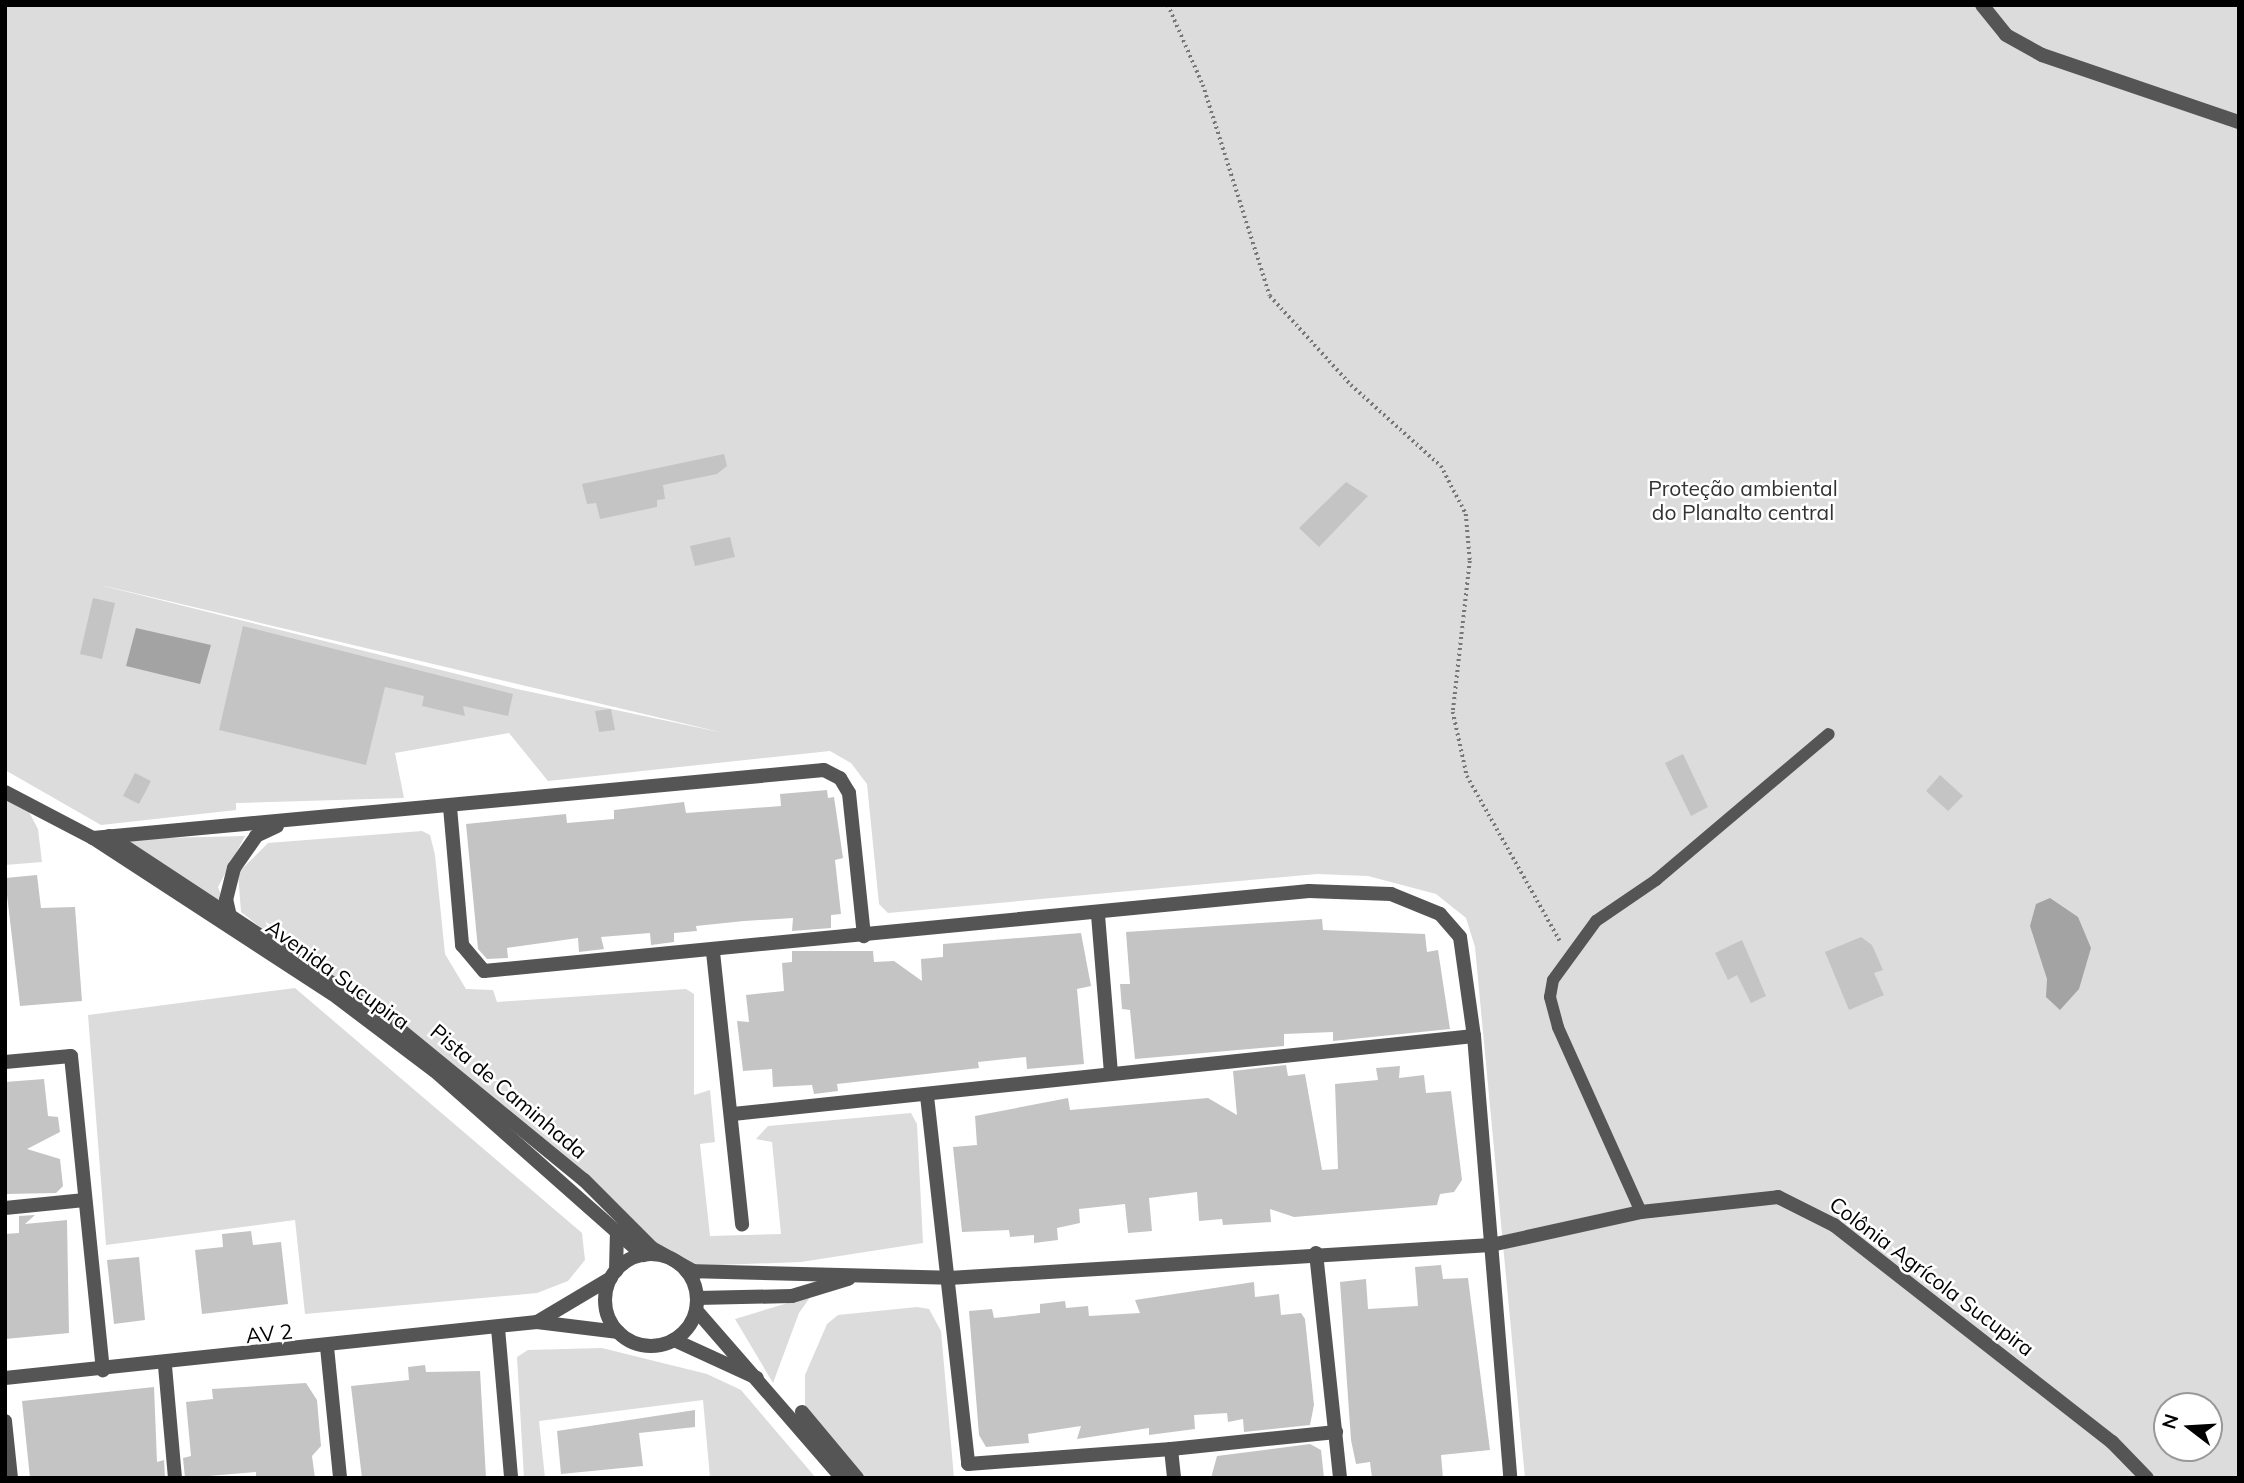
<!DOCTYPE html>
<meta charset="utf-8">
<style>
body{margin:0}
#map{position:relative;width:2244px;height:1483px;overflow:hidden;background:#fff;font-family:Mulish,sans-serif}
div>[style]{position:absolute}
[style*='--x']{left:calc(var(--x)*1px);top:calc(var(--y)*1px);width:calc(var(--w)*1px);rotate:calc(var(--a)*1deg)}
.green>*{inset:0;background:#dcdcdc}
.water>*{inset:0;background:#a3a3a3}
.building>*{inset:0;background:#c4c4c4}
.path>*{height:3.5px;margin-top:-1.75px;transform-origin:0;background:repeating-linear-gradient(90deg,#777 0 2px,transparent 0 5.5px)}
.service>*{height:12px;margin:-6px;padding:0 6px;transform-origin:6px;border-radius:6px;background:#555}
.pedestrian>*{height:14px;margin:-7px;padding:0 7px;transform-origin:7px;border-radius:7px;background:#555}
.minor>*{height:14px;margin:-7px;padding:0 7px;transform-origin:7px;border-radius:7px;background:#555}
.tertiary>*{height:14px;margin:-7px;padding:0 7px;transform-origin:7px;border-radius:7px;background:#555}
.tertiary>.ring{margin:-7px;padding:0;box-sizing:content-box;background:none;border:14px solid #555;border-radius:50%}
span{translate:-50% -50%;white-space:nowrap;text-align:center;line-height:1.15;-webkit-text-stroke:5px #fff;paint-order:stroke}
.park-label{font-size:21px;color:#333}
.street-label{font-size:21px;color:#000}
.frame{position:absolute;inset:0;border:7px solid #000;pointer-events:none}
.north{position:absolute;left:2153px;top:1392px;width:70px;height:70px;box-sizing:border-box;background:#fff;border:2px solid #999;border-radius:50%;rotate:287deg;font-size:19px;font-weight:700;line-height:28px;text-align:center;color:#000}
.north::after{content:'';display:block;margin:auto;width:24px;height:32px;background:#000;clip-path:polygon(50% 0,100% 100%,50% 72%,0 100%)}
</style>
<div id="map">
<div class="green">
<i style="clip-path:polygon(evenodd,5px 5px,2239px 5px,2239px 1478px,1525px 1478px,1475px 947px,1466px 918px,1436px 894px,1368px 876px,1317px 874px,888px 913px,879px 904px,867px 784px,851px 763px,830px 751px,548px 781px,509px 733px,395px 753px,404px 798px,236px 803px,236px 810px,101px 825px,5px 770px,5px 5px,104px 586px,105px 586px,724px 733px,517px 689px,104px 586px,5px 5px,2167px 1406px,2209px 1406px,2209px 1448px,2167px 1448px,2167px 1406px)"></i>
<i style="clip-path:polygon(5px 800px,28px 810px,38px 829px,42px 862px,5px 865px)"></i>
<i style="clip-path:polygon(422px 831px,430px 835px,435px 855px,445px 954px,466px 989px,493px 990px,497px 1002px,686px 989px,694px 994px,694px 1095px,710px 1090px,715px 1142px,700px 1144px,710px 1236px,781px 1234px,772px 1142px,756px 1139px,768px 1126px,911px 1113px,917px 1124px,923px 1243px,801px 1262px,692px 1266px,652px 1248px,584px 1180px,241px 912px,238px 873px,268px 843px)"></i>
<i style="clip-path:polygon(245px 836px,218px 887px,225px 905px,121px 839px)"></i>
<i style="clip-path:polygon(295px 988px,582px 1233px,585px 1260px,568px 1281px,537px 1293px,305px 1314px,295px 1220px,106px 1245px,88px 1015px)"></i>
<i style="clip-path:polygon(811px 1296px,799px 1313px,773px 1383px,735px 1319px)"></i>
<i style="clip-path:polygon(917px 1307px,929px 1309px,941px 1331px,954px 1478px,855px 1478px,805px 1416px,805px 1375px,827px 1324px,838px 1315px)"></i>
<i style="clip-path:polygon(602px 1348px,707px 1374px,741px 1390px,816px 1478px,710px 1478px,703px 1400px,539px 1421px,545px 1478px,524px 1478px,517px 1357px,528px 1350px)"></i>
</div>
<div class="water">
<i style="clip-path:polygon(136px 628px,211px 645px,200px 684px,126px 666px)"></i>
<i style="clip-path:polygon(2050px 898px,2078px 917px,2091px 948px,2079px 989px,2060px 1010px,2046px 997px,2047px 979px,2030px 926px,2036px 904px)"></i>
</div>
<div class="building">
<i style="clip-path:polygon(724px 454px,727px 466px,717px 474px,663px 485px,665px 499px,657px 500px,657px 507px,600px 519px,596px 503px,587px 504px,582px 484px)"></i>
<i style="clip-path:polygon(1346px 482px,1368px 496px,1319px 547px,1299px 528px)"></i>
<i style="clip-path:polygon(730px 537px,735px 557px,695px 566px,690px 546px)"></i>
<i style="clip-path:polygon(93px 598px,115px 603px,102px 659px,80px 654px)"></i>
<i style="clip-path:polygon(243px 626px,513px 694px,508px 716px,463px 706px,465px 716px,422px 706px,424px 696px,385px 687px,366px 765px,219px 730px)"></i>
<i style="clip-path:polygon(611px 709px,615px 730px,599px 732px,595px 711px)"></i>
<i style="clip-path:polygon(1683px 754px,1708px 807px,1691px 816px,1665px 763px)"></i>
<i style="clip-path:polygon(135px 773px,151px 781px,139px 804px,123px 796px)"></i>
<i style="clip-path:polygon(1940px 775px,1963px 796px,1948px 811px,1926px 791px)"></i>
<i style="clip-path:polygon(827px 790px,828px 798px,834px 797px,843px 858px,835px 860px,841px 914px,831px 915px,831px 928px,792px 931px,793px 918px,744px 921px,696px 926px,697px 931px,674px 933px,674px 942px,651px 945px,650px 933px,601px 937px,604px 949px,579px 952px,578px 938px,507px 948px,508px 958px,487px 959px,478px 949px,466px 824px,566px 814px,567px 823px,614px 819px,614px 810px,684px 802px,686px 813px,781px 806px,780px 794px)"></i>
<i style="clip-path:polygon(37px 875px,41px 908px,75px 907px,82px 1001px,20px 1006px,5px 878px)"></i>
<i style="clip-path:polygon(1322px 919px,1323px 930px,1425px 934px,1427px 952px,1438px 950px,1450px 1029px,1333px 1041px,1333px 1032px,1284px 1034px,1284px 1046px,1135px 1059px,1130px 1010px,1122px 1009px,1120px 984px,1130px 984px,1126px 932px)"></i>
<i style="clip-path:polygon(1081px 933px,1091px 986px,1077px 989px,1084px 1064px,1027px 1069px,1026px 1057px,978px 1062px,979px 1068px,837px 1084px,838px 1091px,814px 1094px,812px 1085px,773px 1087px,772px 1069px,743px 1071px,737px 1021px,749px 1022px,746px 995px,784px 991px,782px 963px,792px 962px,792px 951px,873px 951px,874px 962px,894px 961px,922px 981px,921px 959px,943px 957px,943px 944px)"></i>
<i style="clip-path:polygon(1861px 937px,1872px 945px,1883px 970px,1874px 973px,1884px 995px,1849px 1010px,1825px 952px)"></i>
<i style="clip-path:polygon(1742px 940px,1766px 996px,1751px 1003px,1737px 975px,1728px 980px,1715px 953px)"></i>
<i style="clip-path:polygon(1286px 1065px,1288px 1076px,1305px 1074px,1322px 1170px,1338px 1169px,1335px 1084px,1378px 1080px,1376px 1068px,1400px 1066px,1399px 1078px,1424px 1075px,1426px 1093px,1451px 1091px,1462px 1180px,1454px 1192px,1440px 1194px,1437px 1205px,1294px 1217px,1270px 1209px,1271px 1222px,1223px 1225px,1222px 1219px,1199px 1221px,1197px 1192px,1149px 1198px,1152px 1231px,1128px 1233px,1125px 1204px,1079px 1209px,1080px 1223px,1057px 1228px,1058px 1240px,1034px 1243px,1034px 1235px,1010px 1237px,1009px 1230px,962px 1232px,953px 1147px,977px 1145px,975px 1116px,1068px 1098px,1070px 1110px,1208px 1098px,1237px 1115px,1233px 1071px)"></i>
<i style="clip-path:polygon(44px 1079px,48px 1116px,58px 1117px,60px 1132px,27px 1149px,60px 1159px,63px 1186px,56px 1193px,6px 1194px,5px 1082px)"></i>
<i style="clip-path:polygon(35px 1215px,25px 1224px,67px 1220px,69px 1333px,5px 1339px,5px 1234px,19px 1233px,19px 1216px)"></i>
<i style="clip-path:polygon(251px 1231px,253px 1245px,281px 1242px,288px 1304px,202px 1314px,195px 1250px,223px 1247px,222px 1234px)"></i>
<i style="clip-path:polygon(139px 1257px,145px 1320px,114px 1324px,107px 1260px)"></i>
<i style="clip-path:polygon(1441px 1265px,1443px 1279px,1468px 1278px,1490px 1450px,1441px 1455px,1443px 1478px,1372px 1478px,1370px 1462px,1356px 1464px,1351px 1440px,1340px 1282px,1366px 1279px,1368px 1309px,1418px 1306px,1415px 1267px)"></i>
<i style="clip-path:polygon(1254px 1282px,1255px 1297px,1279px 1294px,1281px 1315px,1301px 1313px,1305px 1319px,1314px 1405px,1310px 1425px,1244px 1432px,1243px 1419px,1228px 1422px,1227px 1413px,1194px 1415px,1195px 1429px,1149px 1435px,1149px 1428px,1077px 1439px,1081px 1426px,1028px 1434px,1029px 1443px,986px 1447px,979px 1435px,969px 1311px,992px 1309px,994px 1318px,1040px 1313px,1040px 1304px,1065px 1301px,1066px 1308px,1088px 1306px,1089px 1316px,1140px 1313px,1135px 1300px)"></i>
<i style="clip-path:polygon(425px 1365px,426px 1372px,480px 1371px,486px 1478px,362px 1478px,351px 1386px,409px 1380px,408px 1367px)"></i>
<i style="clip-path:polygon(306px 1383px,317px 1400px,321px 1446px,312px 1456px,315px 1478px,256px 1478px,256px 1472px,185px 1478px,183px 1458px,191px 1456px,186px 1402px,213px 1399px,212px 1389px)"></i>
<i style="clip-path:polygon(154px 1387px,157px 1462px,164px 1460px,165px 1478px,30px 1478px,22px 1401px)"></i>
<i style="clip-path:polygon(695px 1410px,695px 1427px,639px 1433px,643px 1466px,561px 1474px,557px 1431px)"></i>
<i style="clip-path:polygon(1310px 1444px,1321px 1450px,1324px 1478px,1211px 1478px,1217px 1456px)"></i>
</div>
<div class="path">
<i style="--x:1168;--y:5;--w:87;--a:66.4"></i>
<i style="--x:1203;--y:85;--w:221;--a:72.4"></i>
<i style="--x:1270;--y:296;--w:120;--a:47.7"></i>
<i style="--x:1351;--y:385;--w:121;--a:42"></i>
<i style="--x:1441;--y:466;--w:54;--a:62.5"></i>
<i style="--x:1466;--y:514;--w:47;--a:85.1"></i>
<i style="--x:1470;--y:561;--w:152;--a:96.4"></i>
<i style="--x:1453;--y:712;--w:66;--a:77.7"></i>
<i style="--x:1467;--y:776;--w:189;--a:60.6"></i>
</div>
<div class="service">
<i style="--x:1641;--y:1212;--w:203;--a:-114.2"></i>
<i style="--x:1558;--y:1027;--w:31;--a:-105"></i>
<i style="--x:1550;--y:997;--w:17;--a:-80"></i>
<i style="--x:1553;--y:980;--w:73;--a:-53.9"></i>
<i style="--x:1596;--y:921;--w:73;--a:-34.3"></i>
<i style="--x:1656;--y:880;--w:226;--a:-40.2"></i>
</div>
<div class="pedestrian">
<i style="--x:109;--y:836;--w:333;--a:33.4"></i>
<i style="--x:387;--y:1019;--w:254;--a:39.3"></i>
<i style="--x:584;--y:1180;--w:96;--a:45"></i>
<i style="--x:652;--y:1248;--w:51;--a:29.1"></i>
<i style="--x:802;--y:1412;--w:86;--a:50.2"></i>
</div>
<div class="minor">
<i style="--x:1982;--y:5;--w:38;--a:51"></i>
<i style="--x:2006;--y:35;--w:41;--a:29.1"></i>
<i style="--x:2042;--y:55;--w:208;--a:18.8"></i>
<i style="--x:450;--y:807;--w:139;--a:85"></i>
<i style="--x:462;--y:945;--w:34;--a:50"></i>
<i style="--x:484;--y:971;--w:829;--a:-5.54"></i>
<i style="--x:1309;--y:891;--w:82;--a:2.1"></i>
<i style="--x:1391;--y:894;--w:53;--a:22.2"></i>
<i style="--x:1440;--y:914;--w:30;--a:49"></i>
<i style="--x:1460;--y:937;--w:100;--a:82"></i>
<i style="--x:1474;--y:1036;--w:443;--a:85.3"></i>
<i style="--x:93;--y:838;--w:734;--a:-5.31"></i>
<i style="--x:824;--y:770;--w:18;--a:27"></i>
<i style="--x:840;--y:778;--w:17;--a:59"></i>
<i style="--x:849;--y:793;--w:144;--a:84"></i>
<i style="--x:1098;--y:915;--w:159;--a:85.3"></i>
<i style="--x:232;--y:925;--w:26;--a:-103"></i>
<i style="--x:226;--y:900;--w:33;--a:-76"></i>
<i style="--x:234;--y:868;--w:39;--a:-55"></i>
<i style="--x:256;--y:836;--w:23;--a:-25"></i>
<i style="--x:713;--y:952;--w:274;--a:83.9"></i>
<i style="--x:5;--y:1062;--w:66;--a:-5.2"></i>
<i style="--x:71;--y:1056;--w:316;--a:84.2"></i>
<i style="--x:927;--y:1096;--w:370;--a:83.6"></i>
<i style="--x:968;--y:1464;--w:204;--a:-4.2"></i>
<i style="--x:1171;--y:1449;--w:29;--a:84"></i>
<i style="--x:733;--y:1114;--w:745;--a:-6.01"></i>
<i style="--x:5;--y:1208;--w:80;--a:-5.7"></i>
<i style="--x:1316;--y:1253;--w:226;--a:83.9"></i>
<i style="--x:687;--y:1271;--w:262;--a:1.5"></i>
<i style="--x:949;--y:1278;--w:543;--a:-3.48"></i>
<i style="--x:1491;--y:1245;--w:154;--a:-12.4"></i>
<i style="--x:1641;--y:1212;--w:138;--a:-6.2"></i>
<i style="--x:1778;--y:1197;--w:63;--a:26.6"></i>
<i style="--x:1834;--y:1225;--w:353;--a:38"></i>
<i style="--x:2112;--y:1442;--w:50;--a:45.8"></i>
<i style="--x:697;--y:1298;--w:95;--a:-1.2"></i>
<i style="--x:792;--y:1296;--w:59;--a:-16.9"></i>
<i style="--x:498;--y:1328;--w:151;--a:85"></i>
<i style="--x:327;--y:1347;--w:132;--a:84.3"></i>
<i style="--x:165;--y:1366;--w:112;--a:84.9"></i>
<i style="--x:5;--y:1421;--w:57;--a:84"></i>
<i style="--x:1171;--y:1449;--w:166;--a:-5.9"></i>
</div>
<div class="tertiary">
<i style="--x:5;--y:792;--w:99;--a:27.6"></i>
<i style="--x:93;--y:838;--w:293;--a:33.1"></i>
<i style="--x:338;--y:998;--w:121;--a:37"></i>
<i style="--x:435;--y:1071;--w:278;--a:41.5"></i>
<i class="ring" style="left:605px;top:1254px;width:78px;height:78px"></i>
<i style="--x:616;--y:1271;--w:40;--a:-88.6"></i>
<i style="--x:696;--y:1310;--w:223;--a:49"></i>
<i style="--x:537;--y:1322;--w:86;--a:-30.7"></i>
<i style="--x:674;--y:1340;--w:91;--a:24.6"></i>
<i style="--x:5;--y:1378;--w:535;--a:-6.01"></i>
<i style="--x:537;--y:1322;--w:82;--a:7"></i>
</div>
<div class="park-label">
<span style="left:1743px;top:500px">Proteção ambiental<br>do Planalto central</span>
</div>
<div class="street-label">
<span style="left:338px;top:974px;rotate:36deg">Avenida Sucupira</span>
<span style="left:509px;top:1091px;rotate:40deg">Pista de Caminhada</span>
<span style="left:1932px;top:1276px;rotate:37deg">Colônia Agrícola Sucupira</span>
<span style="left:269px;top:1333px;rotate:-6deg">AV 2</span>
</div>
<div class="frame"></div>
<div class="north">N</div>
</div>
